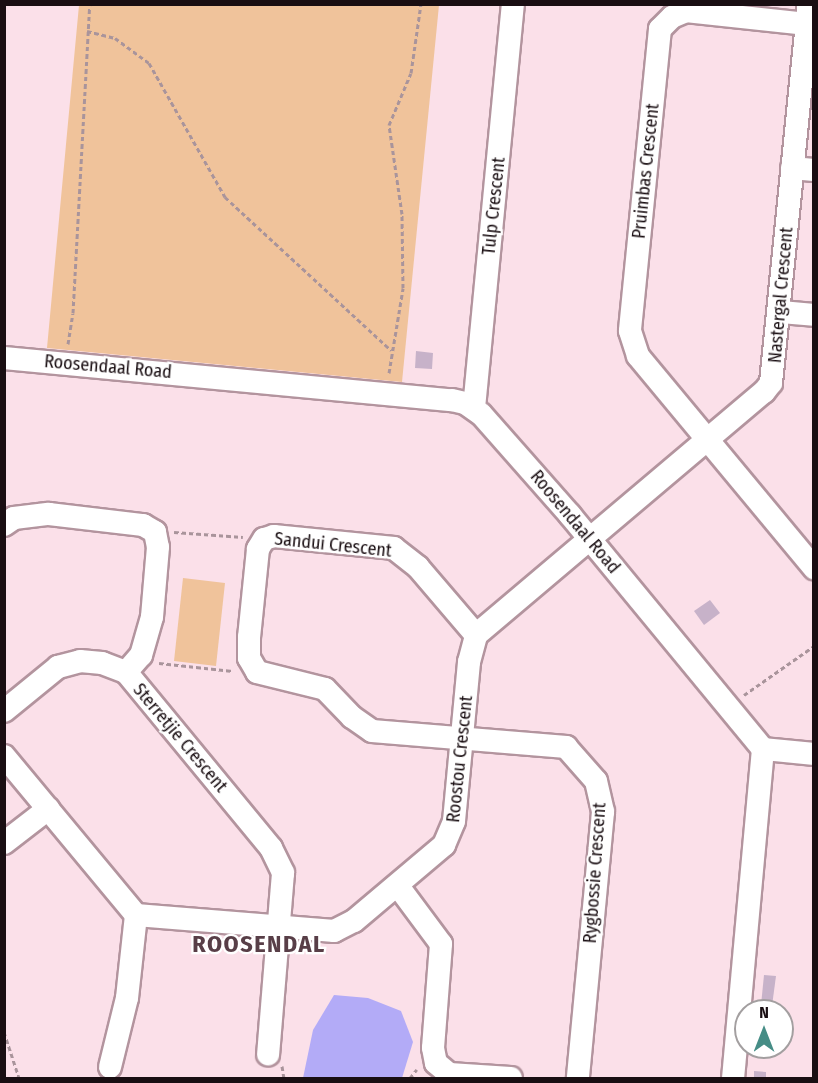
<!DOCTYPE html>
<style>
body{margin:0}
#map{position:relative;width:818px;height:1083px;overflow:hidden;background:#fbe0e9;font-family:"Fira Sans Condensed",sans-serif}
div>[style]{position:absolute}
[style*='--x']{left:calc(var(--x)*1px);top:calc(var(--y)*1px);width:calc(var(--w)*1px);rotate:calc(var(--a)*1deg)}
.green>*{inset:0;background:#f0c39b}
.water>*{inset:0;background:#b3abf7}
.building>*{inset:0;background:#c7b2c9}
.path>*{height:3px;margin-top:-1.5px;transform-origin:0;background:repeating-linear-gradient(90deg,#a9949b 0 4.5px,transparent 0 7.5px)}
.roads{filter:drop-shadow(2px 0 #b3949e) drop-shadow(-2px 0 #b3949e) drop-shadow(0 2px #b3949e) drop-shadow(0 -2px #b3949e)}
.minor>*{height:22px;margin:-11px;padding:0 11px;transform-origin:11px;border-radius:11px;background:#fff}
span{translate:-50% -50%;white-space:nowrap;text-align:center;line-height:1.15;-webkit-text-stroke:4.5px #fff;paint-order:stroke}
.street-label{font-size:18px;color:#190e12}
.district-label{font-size:24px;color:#583e47;font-weight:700;letter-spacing:1.5px}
.frame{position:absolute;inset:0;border:6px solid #190e12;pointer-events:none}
.north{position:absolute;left:734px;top:999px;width:60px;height:60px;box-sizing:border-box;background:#fff;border:2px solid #a39fa0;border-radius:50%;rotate:0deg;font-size:16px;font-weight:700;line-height:24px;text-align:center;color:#190e12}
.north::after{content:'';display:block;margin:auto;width:21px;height:27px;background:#468d86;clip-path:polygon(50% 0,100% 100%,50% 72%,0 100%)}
</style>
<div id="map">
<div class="green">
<i style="clip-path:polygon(79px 5px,439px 5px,402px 382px,47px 348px)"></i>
<i style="clip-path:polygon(183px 578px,225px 583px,216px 666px,174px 661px)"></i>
</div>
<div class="water">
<i style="clip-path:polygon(334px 995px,368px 998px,401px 1011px,413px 1042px,402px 1078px,303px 1078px,313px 1030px)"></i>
</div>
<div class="building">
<i style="clip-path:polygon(416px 351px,433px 353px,432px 369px,415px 368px)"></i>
<i style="clip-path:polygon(710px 600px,720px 613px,704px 625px,694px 611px)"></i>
<i style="clip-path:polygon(764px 975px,776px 976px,772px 1006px,761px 1005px)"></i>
<i style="clip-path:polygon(757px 1047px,769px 1047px,768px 1054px,756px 1053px)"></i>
<i style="clip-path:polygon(754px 1071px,766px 1072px,766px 1078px,754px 1078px)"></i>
</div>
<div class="path">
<i style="--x:87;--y:31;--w:29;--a:14"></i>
<i style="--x:115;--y:38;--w:42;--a:36.3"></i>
<i style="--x:149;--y:63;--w:154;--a:60.4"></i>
<i style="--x:225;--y:197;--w:226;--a:42.7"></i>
<i style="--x:68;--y:344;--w:31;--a:-81"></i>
<i style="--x:73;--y:313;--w:309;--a:-86.9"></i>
<i style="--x:389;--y:373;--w:86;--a:-80.6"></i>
<i style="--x:403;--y:288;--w:74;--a:-90.8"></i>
<i style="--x:402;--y:214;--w:90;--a:-98.3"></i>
<i style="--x:389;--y:125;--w:56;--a:-67.1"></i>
<i style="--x:411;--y:73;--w:70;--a:-81.8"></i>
<i style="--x:174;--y:532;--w:69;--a:4.1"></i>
<i style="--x:159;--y:663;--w:74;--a:6.2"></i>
<i style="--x:744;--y:695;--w:85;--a:-35"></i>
<i style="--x:4;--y:1032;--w:48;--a:71.9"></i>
<i style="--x:282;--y:1066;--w:12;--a:81"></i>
<i style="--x:410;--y:1078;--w:11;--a:-52"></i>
</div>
<div class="roads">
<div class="minor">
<i style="--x:807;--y:24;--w:122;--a:-173.9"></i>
<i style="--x:686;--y:11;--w:15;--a:157"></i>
<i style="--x:672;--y:17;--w:17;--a:135"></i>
<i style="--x:660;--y:29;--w:303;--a:95.7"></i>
<i style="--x:630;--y:331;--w:26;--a:72"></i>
<i style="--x:638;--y:356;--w:276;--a:50.3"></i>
<i style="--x:792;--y:168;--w:22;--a:5"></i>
<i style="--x:781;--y:312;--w:33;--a:5"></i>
<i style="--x:4;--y:358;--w:450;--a:5.4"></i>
<i style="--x:452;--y:400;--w:13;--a:13"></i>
<i style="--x:465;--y:403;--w:19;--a:35"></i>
<i style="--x:481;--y:414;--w:135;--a:48.6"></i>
<i style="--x:570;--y:515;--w:303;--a:50.5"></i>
<i style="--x:763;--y:749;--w:330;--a:95.2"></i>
<i style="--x:474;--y:408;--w:406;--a:-84.5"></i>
<i style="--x:4;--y:525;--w:12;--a:-35"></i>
<i style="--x:14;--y:518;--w:35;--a:-7"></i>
<i style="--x:49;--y:514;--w:95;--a:6.7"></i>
<i style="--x:143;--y:525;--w:14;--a:30"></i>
<i style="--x:155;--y:532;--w:15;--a:79"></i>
<i style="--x:158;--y:547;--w:70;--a:94.9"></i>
<i style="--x:152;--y:617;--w:40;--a:106"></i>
<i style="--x:141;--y:655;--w:23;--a:131"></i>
<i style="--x:476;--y:635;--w:89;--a:-130.5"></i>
<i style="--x:418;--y:567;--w:31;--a:-142"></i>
<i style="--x:394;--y:548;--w:121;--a:-174.3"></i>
<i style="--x:274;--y:536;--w:10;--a:163"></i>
<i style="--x:264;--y:539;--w:12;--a:121"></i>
<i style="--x:258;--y:549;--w:88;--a:95.8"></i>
<i style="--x:249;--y:637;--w:21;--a:90"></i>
<i style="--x:249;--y:658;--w:16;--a:60"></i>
<i style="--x:257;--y:672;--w:70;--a:14"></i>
<i style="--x:325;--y:689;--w:39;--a:46"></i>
<i style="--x:352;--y:717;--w:24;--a:35"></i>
<i style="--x:372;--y:731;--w:195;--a:4.7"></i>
<i style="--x:566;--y:747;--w:45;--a:48.6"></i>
<i style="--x:596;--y:781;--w:32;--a:77"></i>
<i style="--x:603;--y:812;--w:267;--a:95.4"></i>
<i style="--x:4;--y:711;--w:70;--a:-39.2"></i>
<i style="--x:58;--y:667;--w:23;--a:-15"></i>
<i style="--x:80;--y:661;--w:22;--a:5"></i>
<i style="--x:102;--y:663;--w:26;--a:21"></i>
<i style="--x:126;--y:672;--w:228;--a:50.5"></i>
<i style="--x:271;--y:848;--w:28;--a:64"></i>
<i style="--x:283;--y:873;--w:182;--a:94.7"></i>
<i style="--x:763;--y:749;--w:51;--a:5.6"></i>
<i style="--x:4;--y:756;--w:207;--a:50.3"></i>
<i style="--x:136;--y:915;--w:199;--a:4.6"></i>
<i style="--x:334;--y:931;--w:22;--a:-27"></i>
<i style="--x:354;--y:921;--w:118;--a:-40.2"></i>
<i style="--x:444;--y:845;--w:26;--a:-67"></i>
<i style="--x:454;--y:821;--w:160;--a:-84.6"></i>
<i style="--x:469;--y:662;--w:28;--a:-75"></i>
<i style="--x:476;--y:635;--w:377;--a:-40.2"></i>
<i style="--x:764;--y:392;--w:11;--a:-52"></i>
<i style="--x:771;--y:383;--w:381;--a:-84.3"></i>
<i style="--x:4;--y:843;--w:56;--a:-37.7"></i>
<i style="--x:398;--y:886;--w:72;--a:53.4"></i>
<i style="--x:441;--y:944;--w:104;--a:94.4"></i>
<i style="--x:433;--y:1048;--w:15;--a:79"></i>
<i style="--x:436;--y:1063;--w:17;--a:40"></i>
<i style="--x:449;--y:1074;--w:62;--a:3.7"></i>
<i style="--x:110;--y:1067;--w:71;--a:-76.2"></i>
<i style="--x:127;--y:998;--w:83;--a:-83.8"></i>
</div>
</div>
<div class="street-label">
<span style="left:646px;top:171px;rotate:-84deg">Pruimbas Crescent</span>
<span style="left:494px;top:206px;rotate:-84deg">Tulp Crescent</span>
<span style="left:781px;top:295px;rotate:-85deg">Nastergal Crescent</span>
<span style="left:108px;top:367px;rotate:5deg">Roosendaal Road</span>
<span style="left:575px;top:522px;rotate:50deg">Roosendaal Road</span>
<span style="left:333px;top:545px;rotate:6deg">Sandui Crescent</span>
<span style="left:180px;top:738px;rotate:50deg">Sterretjie Crescent</span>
<span style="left:460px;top:759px;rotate:-84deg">Roostou Crescent</span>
<span style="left:595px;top:873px;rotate:-86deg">Rygbossie Crescent</span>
</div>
<div class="district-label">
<span style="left:259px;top:945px">ROOSENDAL</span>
</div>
<div class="frame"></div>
<div class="north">N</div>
</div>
